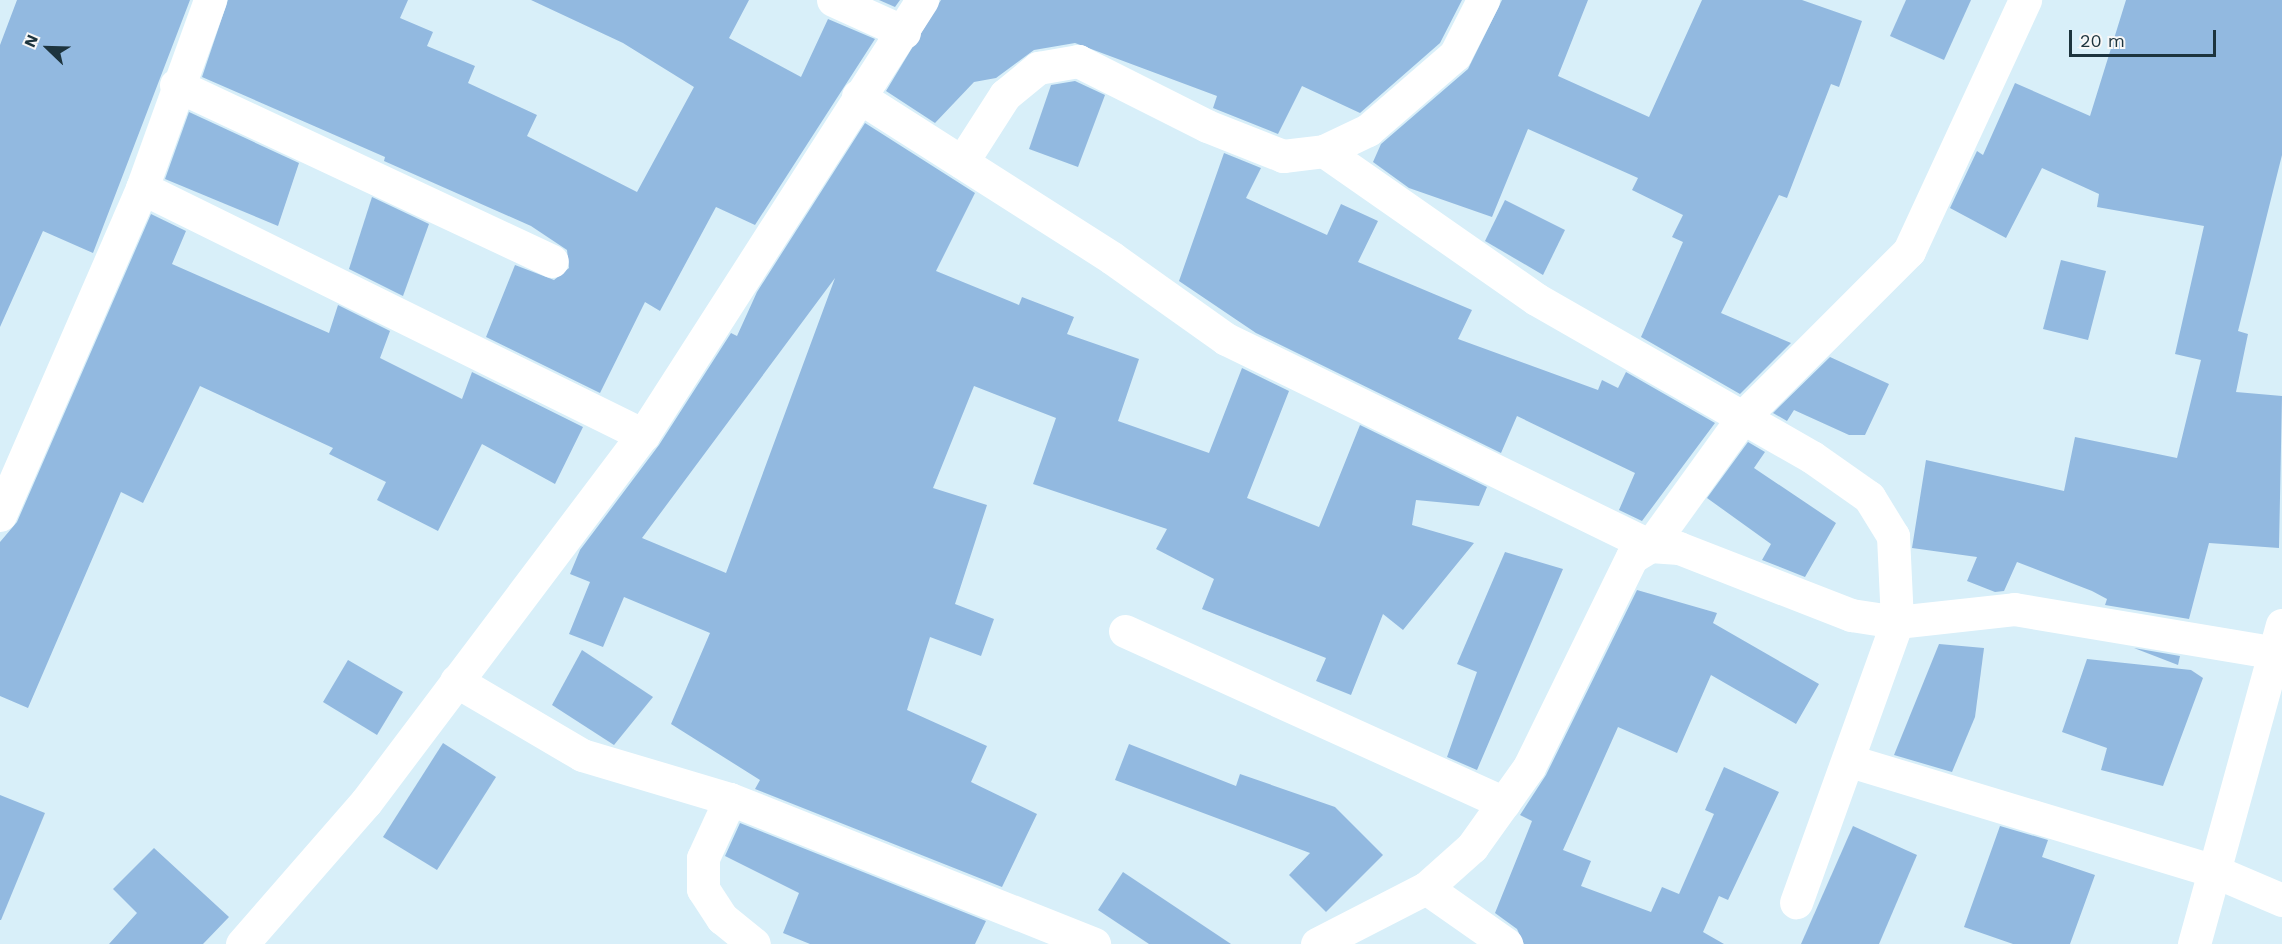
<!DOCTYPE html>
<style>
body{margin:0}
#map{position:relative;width:2282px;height:944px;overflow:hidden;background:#d8eff9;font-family:"Work Sans",sans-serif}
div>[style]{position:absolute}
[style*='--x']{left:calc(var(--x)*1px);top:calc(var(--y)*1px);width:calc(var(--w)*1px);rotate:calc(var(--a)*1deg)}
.building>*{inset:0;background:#92b9e0}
.street>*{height:33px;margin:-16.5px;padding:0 16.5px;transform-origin:16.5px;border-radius:16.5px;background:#fff}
.secondary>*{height:33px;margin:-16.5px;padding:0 16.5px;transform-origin:16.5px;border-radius:16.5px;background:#fff}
span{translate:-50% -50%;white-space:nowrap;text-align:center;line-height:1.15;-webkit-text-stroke:5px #f7f7f7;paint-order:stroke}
.north{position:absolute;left:18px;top:18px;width:60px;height:60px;-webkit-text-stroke:4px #f7f7f7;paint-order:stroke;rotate:293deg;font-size:16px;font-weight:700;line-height:24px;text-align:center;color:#1d343e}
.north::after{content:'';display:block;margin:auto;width:21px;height:27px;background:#1d343e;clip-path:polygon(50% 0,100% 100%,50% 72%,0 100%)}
.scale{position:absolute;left:2069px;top:30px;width:147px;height:27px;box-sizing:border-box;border:3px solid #1d343e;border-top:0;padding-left:8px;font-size:18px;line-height:21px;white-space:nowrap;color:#1d343e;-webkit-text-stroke:4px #f7f7f7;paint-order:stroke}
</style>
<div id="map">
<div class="building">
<i style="clip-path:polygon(17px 0,190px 0,93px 253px,43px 231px,0 327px,0 45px)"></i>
<i style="clip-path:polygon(228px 0,408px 0,400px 18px,433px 32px,427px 46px,475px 66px,468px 83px,537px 115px,527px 136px,637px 192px,694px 87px,623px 43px,531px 0,749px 0,729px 38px,801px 77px,828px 19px,875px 39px,755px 225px,716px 207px,660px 311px,645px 302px,600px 393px,486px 337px,515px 265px,554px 280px,569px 268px,567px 250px,531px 226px,384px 161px,385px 157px,202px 77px)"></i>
<i style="clip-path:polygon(879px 0,900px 0,895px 7px)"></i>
<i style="clip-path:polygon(941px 0,1462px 0,1440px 43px,1360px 113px,1302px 86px,1278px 134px,1213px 108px,1217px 96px,1075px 43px,1034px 50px,996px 78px,974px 82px,935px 123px,886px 91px)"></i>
<i style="clip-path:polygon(1502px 0,1588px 0,1558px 76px,1649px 117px,1702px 0,1802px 0,1862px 21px,1839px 87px,1831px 84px,1787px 198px,1779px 195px,1721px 313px,1791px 343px,1740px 394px,1641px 337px,1683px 242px,1672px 237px,1683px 215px,1632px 190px,1638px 178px,1528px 129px,1492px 217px,1409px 188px,1373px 162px,1381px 144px,1468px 69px)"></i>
<i style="clip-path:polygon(1906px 0,1971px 0,1944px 60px,1890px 36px)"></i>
<i style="clip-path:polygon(2126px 0,2282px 0,2282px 155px,2238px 331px,2248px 334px,2236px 392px,2282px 396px,2279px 548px,2209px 543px,2189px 619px,2105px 605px,2107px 599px,2092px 591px,2017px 562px,2004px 591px,1995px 592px,1967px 581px,1977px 557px,1912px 548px,1926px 460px,2064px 491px,2075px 437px,2177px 458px,2201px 360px,2175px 354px,2204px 226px,2097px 207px,2099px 194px,2042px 168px,2006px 238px,1950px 208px,1977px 151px,1983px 155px,2015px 83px,2090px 116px)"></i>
<i style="clip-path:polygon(1075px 81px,1105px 95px,1078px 167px,1029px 149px,1051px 85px)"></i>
<i style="clip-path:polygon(189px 112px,299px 163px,278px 226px,165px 179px)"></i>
<i style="clip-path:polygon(evenodd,865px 123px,975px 193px,936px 271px,1019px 305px,1022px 297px,1074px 317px,1067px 334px,1139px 359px,1118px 421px,1209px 453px,1242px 368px,1289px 391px,1247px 498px,1319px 527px,1360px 425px,1487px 487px,1479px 506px,1416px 500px,1412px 525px,1474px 543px,1403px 630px,1383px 614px,1351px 695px,1316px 681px,1326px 658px,1202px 609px,1214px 579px,1156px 549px,1167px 529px,1033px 484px,1056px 418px,974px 386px,933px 488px,987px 505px,955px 604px,994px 619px,981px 656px,930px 637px,907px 710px,987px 746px,971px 782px,1037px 814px,1002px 887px,755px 789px,760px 780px,671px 724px,710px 633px,624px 597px,603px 647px,569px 634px,590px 582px,570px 574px,580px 550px,659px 445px,731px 333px,737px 336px,757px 292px,865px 123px,835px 278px,726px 573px,642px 538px,835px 278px)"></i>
<i style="clip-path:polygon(1224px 153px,1261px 168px,1246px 198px,1327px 235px,1341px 204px,1378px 221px,1358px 262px,1472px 310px,1458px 339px,1598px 390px,1602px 380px,1618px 388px,1626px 372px,1715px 423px,1642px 521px,1619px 510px,1635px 473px,1517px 416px,1501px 453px,1256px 333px,1179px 281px)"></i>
<i style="clip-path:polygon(372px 197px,429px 224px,403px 296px,349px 269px)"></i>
<i style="clip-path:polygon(1505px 200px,1565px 230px,1543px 275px,1485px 241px)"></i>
<i style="clip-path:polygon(151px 214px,186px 231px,172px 264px,329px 333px,338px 305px,390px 331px,380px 358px,462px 399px,472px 372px,583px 427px,555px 484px,482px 444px,438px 531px,377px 500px,386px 482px,329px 454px,333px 448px,200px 386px,143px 503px,121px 492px,28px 708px,0 696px,0 542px,17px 522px)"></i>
<i style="clip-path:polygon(2061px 260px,2106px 271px,2088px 340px,2043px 329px)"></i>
<i style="clip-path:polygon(1830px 357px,1889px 384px,1865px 435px,1849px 435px,1794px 410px,1787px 421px,1773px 413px)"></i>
<i style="clip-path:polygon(1748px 442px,1765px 452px,1754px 468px,1836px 523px,1805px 577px,1762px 560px,1771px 544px,1707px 498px)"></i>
<i style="clip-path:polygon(1505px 552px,1563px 569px,1477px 770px,1447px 757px,1477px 672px,1457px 664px)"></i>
<i style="clip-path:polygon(1637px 590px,1717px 613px,1713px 623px,1819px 684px,1796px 724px,1711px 675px,1677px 753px,1618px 727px,1563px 850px,1591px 861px,1581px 886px,1651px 912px,1662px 887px,1679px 894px,1714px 814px,1705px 810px,1724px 767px,1779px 792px,1728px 900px,1719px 896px,1703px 932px,1724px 944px,1524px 944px,1517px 929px,1495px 913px,1532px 821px,1520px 815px,1546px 775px)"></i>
<i style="clip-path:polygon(1939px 644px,1984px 648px,1975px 717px,1952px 772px,1894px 755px)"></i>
<i style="clip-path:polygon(2134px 648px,2180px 656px,2178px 665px)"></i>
<i style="clip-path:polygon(582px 650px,653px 697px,614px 745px,552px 705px)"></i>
<i style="clip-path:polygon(2087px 659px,2191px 670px,2203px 678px,2163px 786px,2101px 770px,2107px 748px,2062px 732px)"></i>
<i style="clip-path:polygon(348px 660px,403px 692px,377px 735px,323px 702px)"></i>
<i style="clip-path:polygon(443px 743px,496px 777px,437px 870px,383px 837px)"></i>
<i style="clip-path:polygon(1129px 744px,1236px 786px,1240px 774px,1335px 807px,1383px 855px,1326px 912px,1289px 875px,1310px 853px,1115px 780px)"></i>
<i style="clip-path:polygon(0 795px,45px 813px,1px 920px,0 920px)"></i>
<i style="clip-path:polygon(740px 823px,986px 921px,975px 944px,810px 944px,783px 933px,799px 893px,725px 856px)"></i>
<i style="clip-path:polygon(1853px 826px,1917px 855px,1879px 944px,1801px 944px)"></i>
<i style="clip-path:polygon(2000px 826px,2048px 840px,2042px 857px,2095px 875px,2070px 944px,2013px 944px,1964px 927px)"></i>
<i style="clip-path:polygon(154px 848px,229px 917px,203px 944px,109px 944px,137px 913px,113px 889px)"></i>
<i style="clip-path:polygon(1123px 872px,1231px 944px,1149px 944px,1098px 910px)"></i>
</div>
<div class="street">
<i style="--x:833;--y:0;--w:78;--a:24.3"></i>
<i style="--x:176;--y:85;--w:415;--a:25.1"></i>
<i style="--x:858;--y:96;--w:301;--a:32.5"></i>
<i style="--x:1112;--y:258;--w:140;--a:35.4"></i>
<i style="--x:1226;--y:339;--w:472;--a:26"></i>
<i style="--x:1650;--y:546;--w:29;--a:4"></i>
<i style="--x:1679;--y:548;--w:185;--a:21.3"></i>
<i style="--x:1851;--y:615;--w:47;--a:8.7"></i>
<i style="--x:1897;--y:622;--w:118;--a:-6.3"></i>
<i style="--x:2014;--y:609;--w:262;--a:9.5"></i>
<i style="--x:1324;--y:151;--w:259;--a:34.9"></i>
<i style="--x:1536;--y:299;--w:318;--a:29.8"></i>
<i style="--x:1812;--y:457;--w:70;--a:35.1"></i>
<i style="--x:1869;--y:497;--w:46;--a:58.4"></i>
<i style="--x:1893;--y:536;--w:86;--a:87.3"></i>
<i style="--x:1897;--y:622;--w:298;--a:109.8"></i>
<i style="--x:962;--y:162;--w:80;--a:-57.3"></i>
<i style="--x:1005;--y:95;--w:43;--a:-39.3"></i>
<i style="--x:1038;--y:68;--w:41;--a:-9.9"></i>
<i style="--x:1078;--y:61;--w:144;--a:26.7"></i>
<i style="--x:1207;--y:126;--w:82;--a:21.5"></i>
<i style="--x:1283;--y:156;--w:41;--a:-7"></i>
<i style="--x:1324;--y:151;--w:49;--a:-25.5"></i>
<i style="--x:1368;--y:130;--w:115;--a:-40.8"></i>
<i style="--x:1455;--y:55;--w:62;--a:-63"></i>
<i style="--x:142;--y:188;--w:559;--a:26.24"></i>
<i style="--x:0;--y:515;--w:357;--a:-66.5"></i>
<i style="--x:142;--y:188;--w:200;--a:-70.1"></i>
<i style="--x:1125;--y:631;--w:416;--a:24.4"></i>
<i style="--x:456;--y:681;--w:146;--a:30.4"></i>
<i style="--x:582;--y:755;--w:154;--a:16.6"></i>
<i style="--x:730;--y:799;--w:392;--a:21.7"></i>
<i style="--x:1850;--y:761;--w:380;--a:16.8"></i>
<i style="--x:2214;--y:871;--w:74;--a:23.1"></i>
<i style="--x:730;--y:799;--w:65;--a:114.6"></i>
<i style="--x:703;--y:858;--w:31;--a:90"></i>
<i style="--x:703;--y:889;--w:35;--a:57"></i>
<i style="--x:722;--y:918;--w:41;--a:39.1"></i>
<i style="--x:1426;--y:888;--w:98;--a:35"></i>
<i style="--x:1317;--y:944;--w:123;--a:-27.2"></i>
<i style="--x:1426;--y:888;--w:62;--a:-41.7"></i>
<i style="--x:1472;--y:847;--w:98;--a:-54.5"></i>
<i style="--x:1529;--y:767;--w:234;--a:-63.9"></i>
<i style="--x:1632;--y:557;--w:21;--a:-31"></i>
<i style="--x:1650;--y:546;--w:159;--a:-54.2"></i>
<i style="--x:1743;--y:417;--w:235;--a:-45"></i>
<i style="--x:1909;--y:251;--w:277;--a:-65.2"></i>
</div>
<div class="secondary">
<i style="--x:242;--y:944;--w:189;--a:-48.9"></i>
<i style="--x:366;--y:802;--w:460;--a:-53"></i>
<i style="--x:643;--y:435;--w:517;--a:-57.32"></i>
<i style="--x:2194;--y:944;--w:331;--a:-74.6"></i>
</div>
<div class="north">N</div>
<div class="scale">20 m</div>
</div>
